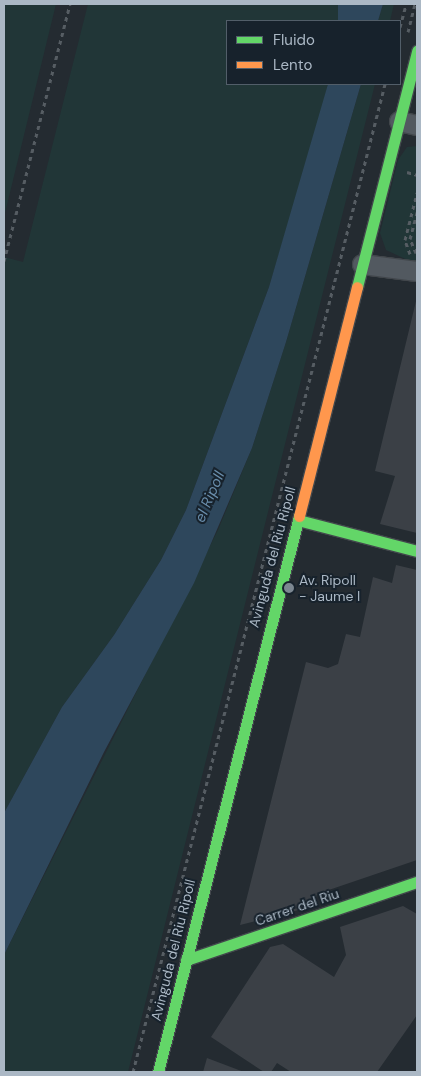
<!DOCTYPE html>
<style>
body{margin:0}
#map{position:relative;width:421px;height:1076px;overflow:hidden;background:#242b31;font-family:"DM Sans",sans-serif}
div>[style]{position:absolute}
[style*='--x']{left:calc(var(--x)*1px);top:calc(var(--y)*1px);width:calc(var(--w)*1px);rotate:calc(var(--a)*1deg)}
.green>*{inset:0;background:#213637}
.water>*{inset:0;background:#2e475c}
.building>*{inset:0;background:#3b4046}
.path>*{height:3px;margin-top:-1.5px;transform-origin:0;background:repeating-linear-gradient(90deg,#565d63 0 4px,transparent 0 8px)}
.roads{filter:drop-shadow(1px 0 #42474c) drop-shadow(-1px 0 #42474c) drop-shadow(0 1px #42474c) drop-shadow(0 -1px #42474c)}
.street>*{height:19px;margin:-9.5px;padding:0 9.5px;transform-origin:9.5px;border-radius:9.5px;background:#525960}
.fast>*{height:11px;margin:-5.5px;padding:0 5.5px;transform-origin:5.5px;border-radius:5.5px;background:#63d668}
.slow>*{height:11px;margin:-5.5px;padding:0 5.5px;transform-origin:5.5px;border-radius:5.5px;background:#ff974d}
.dots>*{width:14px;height:14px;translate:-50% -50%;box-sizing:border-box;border:2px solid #17222c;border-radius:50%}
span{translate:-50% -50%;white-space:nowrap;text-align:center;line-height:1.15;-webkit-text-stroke:4px #17222c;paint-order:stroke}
.street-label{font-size:14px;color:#abb8c5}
.poi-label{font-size:14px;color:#abb8c5}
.left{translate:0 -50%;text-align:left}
.water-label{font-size:15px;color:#698dab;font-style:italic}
.frame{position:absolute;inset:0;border:5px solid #abb8c5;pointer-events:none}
.legend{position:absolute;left:226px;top:20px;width:175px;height:65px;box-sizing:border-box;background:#17222c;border:1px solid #525e69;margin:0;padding:6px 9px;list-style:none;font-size:15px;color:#abb8c5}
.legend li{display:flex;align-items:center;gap:10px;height:25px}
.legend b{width:25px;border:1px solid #525e69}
</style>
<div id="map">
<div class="green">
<i style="clip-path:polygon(4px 4px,56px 4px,4px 217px)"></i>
<i style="clip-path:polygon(88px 4px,338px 4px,338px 21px,227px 21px,227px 84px,328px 84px,317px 129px,269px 287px,186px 510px,161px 560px,114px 635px,62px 707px,4px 813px,4px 257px,23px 262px)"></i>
<i style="clip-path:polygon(383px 4px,394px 4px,390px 21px,378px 21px)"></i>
<i style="clip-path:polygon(361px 84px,375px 84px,128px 1072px,4px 1072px,4px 955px,218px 530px,252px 448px,286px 342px)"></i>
<i style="clip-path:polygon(417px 146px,417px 260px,414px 263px,386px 250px,380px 233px,398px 160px,407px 147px)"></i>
</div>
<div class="water">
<i style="clip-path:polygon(338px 4px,383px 4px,378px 21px,338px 21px)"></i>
<i style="clip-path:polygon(328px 84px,361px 84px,286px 342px,252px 448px,194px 583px,104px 752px,4px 955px,4px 813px,62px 707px,114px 635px,161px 560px,186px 510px,269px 287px)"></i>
</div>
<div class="building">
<i style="clip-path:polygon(417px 297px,417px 533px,380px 524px,395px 476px,375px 471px)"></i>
<i style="clip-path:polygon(396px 565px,417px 570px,417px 860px,317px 894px,314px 906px,240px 925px,306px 662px,328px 668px,338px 664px,346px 634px,360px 637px,373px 577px,392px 583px)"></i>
<i style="clip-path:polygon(403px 906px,417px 914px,417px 1015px,377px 1072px,291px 1072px,277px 1063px,271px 1072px,264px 1072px,211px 1037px,270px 947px,283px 944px,334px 977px,346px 955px,340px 927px)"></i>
<i style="clip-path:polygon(207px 1058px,244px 1072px,203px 1072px)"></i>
</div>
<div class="path">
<i style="--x:400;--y:27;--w:24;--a:-75"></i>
<i style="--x:408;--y:32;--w:29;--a:-76"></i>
<i style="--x:407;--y:172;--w:10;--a:17"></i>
<i style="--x:416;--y:253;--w:15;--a:-113"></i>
<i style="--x:410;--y:239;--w:28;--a:-75"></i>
<i style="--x:410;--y:254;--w:15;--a:-110"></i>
<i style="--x:405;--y:240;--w:49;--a:-75.7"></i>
<i style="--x:4;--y:261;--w:265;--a:-75.6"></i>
<i style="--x:133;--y:1072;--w:1020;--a:-75.69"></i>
</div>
<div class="roads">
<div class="street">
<i style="--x:399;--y:121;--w:18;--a:13"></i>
<i style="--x:362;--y:264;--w:55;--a:7.3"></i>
</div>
<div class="fast">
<i style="--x:357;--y:287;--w:244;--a:-75.7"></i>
<i style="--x:298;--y:520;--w:123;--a:14.6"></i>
<i style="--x:186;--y:960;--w:244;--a:-18.7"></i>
<i style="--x:158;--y:1072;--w:574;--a:-75.77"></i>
</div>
<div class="slow">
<i style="--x:299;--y:516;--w:236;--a:-75.8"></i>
</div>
</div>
<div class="dots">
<i style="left:289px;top:588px;background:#7c8791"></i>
</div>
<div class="street-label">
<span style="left:272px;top:557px;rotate:-75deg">Avinguda del Riu Ripoll</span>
<span style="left:297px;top:907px;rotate:-19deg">Carrer del Riu</span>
<span style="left:173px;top:950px;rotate:-76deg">Avinguda del Riu Ripoll</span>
</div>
<div class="poi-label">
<span class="left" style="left:299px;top:588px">Av. Ripoll<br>- Jaume I</span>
</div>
<div class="water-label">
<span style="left:210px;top:497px;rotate:-67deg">el Ripoll</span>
</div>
<div class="frame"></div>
<ul class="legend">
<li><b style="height:6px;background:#63d668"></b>Fluido</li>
<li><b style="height:6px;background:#ff974d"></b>Lento</li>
</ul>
</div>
